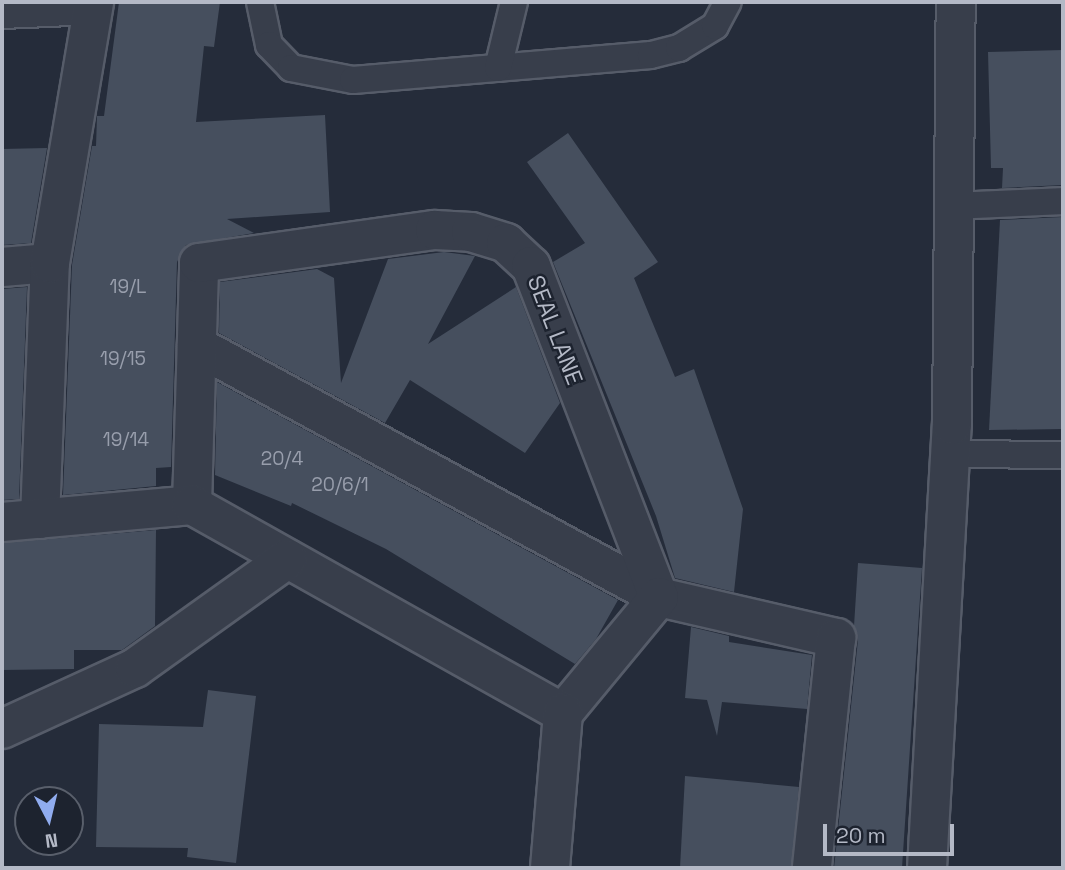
<!DOCTYPE html>
<style>
body{margin:0}
#map{position:relative;width:1065px;height:870px;overflow:hidden;background:#252c3a;font-family:"Space Grotesk",sans-serif}
div>[style]{position:absolute}
[style*='--x']{left:calc(var(--x)*1px);top:calc(var(--y)*1px);width:calc(var(--w)*1px);rotate:calc(var(--a)*1deg)}
.building>*{inset:0;background:#464f5e}
.roads{filter:drop-shadow(2px 0 #565c69) drop-shadow(-2px 0 #565c69) drop-shadow(0 2px #565c69) drop-shadow(0 -2px #565c69)}
.service>*{height:26px;margin:-13px;padding:0 13px;transform-origin:13px;border-radius:13px;background:#383e4b}
.minor>*{height:38px;margin:-19px;padding:0 19px;transform-origin:19px;border-radius:19px;background:#383e4b}
span{translate:-50% -50%;white-space:nowrap;text-align:center;line-height:1.15;-webkit-text-stroke:5px #1d232f;paint-order:stroke}
.number-label{font-size:19px;color:#989eac}
.number-label span{-webkit-text-stroke-width:0}
.street-label{font-size:23px;color:#b4b9c6}
.frame{position:absolute;inset:0;border:4px solid #b4b9c6;pointer-events:none}
.north{position:absolute;left:14px;top:786px;width:70px;height:70px;box-sizing:border-box;background:#1d232f;border:2px solid #595f6b;border-radius:50%;rotate:173deg;font-size:19px;font-weight:700;line-height:28px;text-align:center;color:#b4b9c6}
.north::after{content:'';display:block;margin:auto;width:24px;height:32px;background:#90acef;clip-path:polygon(50% 0,100% 100%,50% 72%,0 100%)}
.scale{position:absolute;left:823px;top:824px;width:131px;height:32px;box-sizing:border-box;border:4px solid #b4b9c6;border-top:0;padding-left:9px;font-size:21px;line-height:24px;white-space:nowrap;color:#b4b9c6;-webkit-text-stroke:5px #1d232f;paint-order:stroke}
</style>
<div id="map">
<div class="building">
<i style="clip-path:polygon(119px 2px,220px 2px,214px 47px,204px 46px,196px 122px,325px 115px,330px 212px,227px 219px,254px 233px,186px 245px,177px 262px,171px 467px,156px 468px,156px 486px,63px 495px,72px 265px,92px 146px,96px 146px,97px 116px,104px 116px)"></i>
<i style="clip-path:polygon(1063px 50px,1063px 185px,1002px 188px,1003px 168px,991px 168px,988px 52px)"></i>
<i style="clip-path:polygon(568px 133px,658px 262px,634px 278px,675px 377px,694px 369px,743px 509px,734px 592px,675px 578px,656px 516px,553px 262px,585px 243px,527px 162px)"></i>
<i style="clip-path:polygon(47px 148px,31px 243px,2px 245px,2px 149px)"></i>
<i style="clip-path:polygon(1063px 217px,1063px 429px,989px 430px,1000px 220px)"></i>
<i style="clip-path:polygon(444px 252px,475px 256px,428px 344px,516px 287px,560px 403px,525px 453px,410px 380px,385px 423px,219px 333px,220px 282px,317px 269px,334px 278px,341px 383px,388px 259px)"></i>
<i style="clip-path:polygon(27px 287px,19px 499px,2px 500px,2px 289px)"></i>
<i style="clip-path:polygon(217px 382px,618px 600px,596px 639px,575px 664px,386px 549px,292px 503px,291px 506px,215px 475px)"></i>
<i style="clip-path:polygon(156px 530px,155px 626px,122px 650px,74px 650px,74px 669px,2px 670px,2px 543px)"></i>
<i style="clip-path:polygon(858px 563px,922px 568px,902px 868px,834px 868px,858px 640px,854px 626px)"></i>
<i style="clip-path:polygon(691px 627px,729px 636px,729px 642px,812px 655px,807px 709px,722px 702px,717px 736px,707px 700px,685px 698px)"></i>
<i style="clip-path:polygon(208px 690px,256px 696px,236px 863px,187px 857px,188px 848px,96px 847px,99px 724px,203px 727px)"></i>
<i style="clip-path:polygon(685px 776px,799px 787px,791px 868px,680px 868px)"></i>
</div>
<div class="roads">
<div class="service">
<i style="--x:260;--y:2;--w:44;--a:78.2"></i>
<i style="--x:269;--y:45;--w:32;--a:46"></i>
<i style="--x:291;--y:68;--w:63;--a:11"></i>
<i style="--x:353;--y:80;--w:299;--a:-4.8"></i>
<i style="--x:651;--y:55;--w:29;--a:-14"></i>
<i style="--x:679;--y:48;--w:42;--a:-31.4"></i>
<i style="--x:715;--y:26;--w:27;--a:-62"></i>
<i style="--x:498;--y:68;--w:68;--a:-76.4"></i>
<i style="--x:954;--y:206;--w:109;--a:-2.6"></i>
<i style="--x:951;--y:454;--w:112;--a:0.5"></i>
</div>
<div class="minor">
<i style="--x:2;--y:9;--w:91;--a:-2.5"></i>
<i style="--x:2;--y:267;--w:48;--a:-4.8"></i>
<i style="--x:197;--y:346;--w:526;--a:28.51"></i>
<i style="--x:659;--y:597;--w:182;--a:13"></i>
<i style="--x:836;--y:638;--w:231;--a:96"></i>
<i style="--x:192;--y:505;--w:242;--a:-88.3"></i>
<i style="--x:199;--y:263;--w:238;--a:-8"></i>
<i style="--x:435;--y:230;--w:36;--a:3"></i>
<i style="--x:471;--y:232;--w:37;--a:17"></i>
<i style="--x:506;--y:243;--w:34;--a:43"></i>
<i style="--x:531;--y:266;--w:355;--a:68.9"></i>
<i style="--x:659;--y:597;--w:151;--a:129.6"></i>
<i style="--x:40;--y:519;--w:256;--a:-87.8"></i>
<i style="--x:50;--y:263;--w:265;--a:-80.4"></i>
<i style="--x:2;--y:522;--w:191;--a:-5.1"></i>
<i style="--x:192;--y:505;--w:425;--a:29.3"></i>
<i style="--x:563;--y:713;--w:156;--a:94.8"></i>
<i style="--x:2;--y:729;--w:146;--a:-24.6"></i>
<i style="--x:135;--y:668;--w:187;--a:-35.6"></i>
<i style="--x:927;--y:868;--w:444;--a:-86.8"></i>
<i style="--x:952;--y:425;--w:423;--a:-89.5"></i>
</div>
</div>
<div class="number-label">
<span style="left:128px;top:287px">19/L</span>
<span style="left:123px;top:359px">19/15</span>
<span style="left:126px;top:440px">19/14</span>
<span style="left:282px;top:459px">20/4</span>
<span style="left:340px;top:485px">20/6/1</span>
</div>
<div class="street-label">
<span style="left:555px;top:330px;rotate:69deg">SEAL LANE</span>
</div>
<div class="frame"></div>
<div class="north">N</div>
<div class="scale">20 m</div>
</div>
